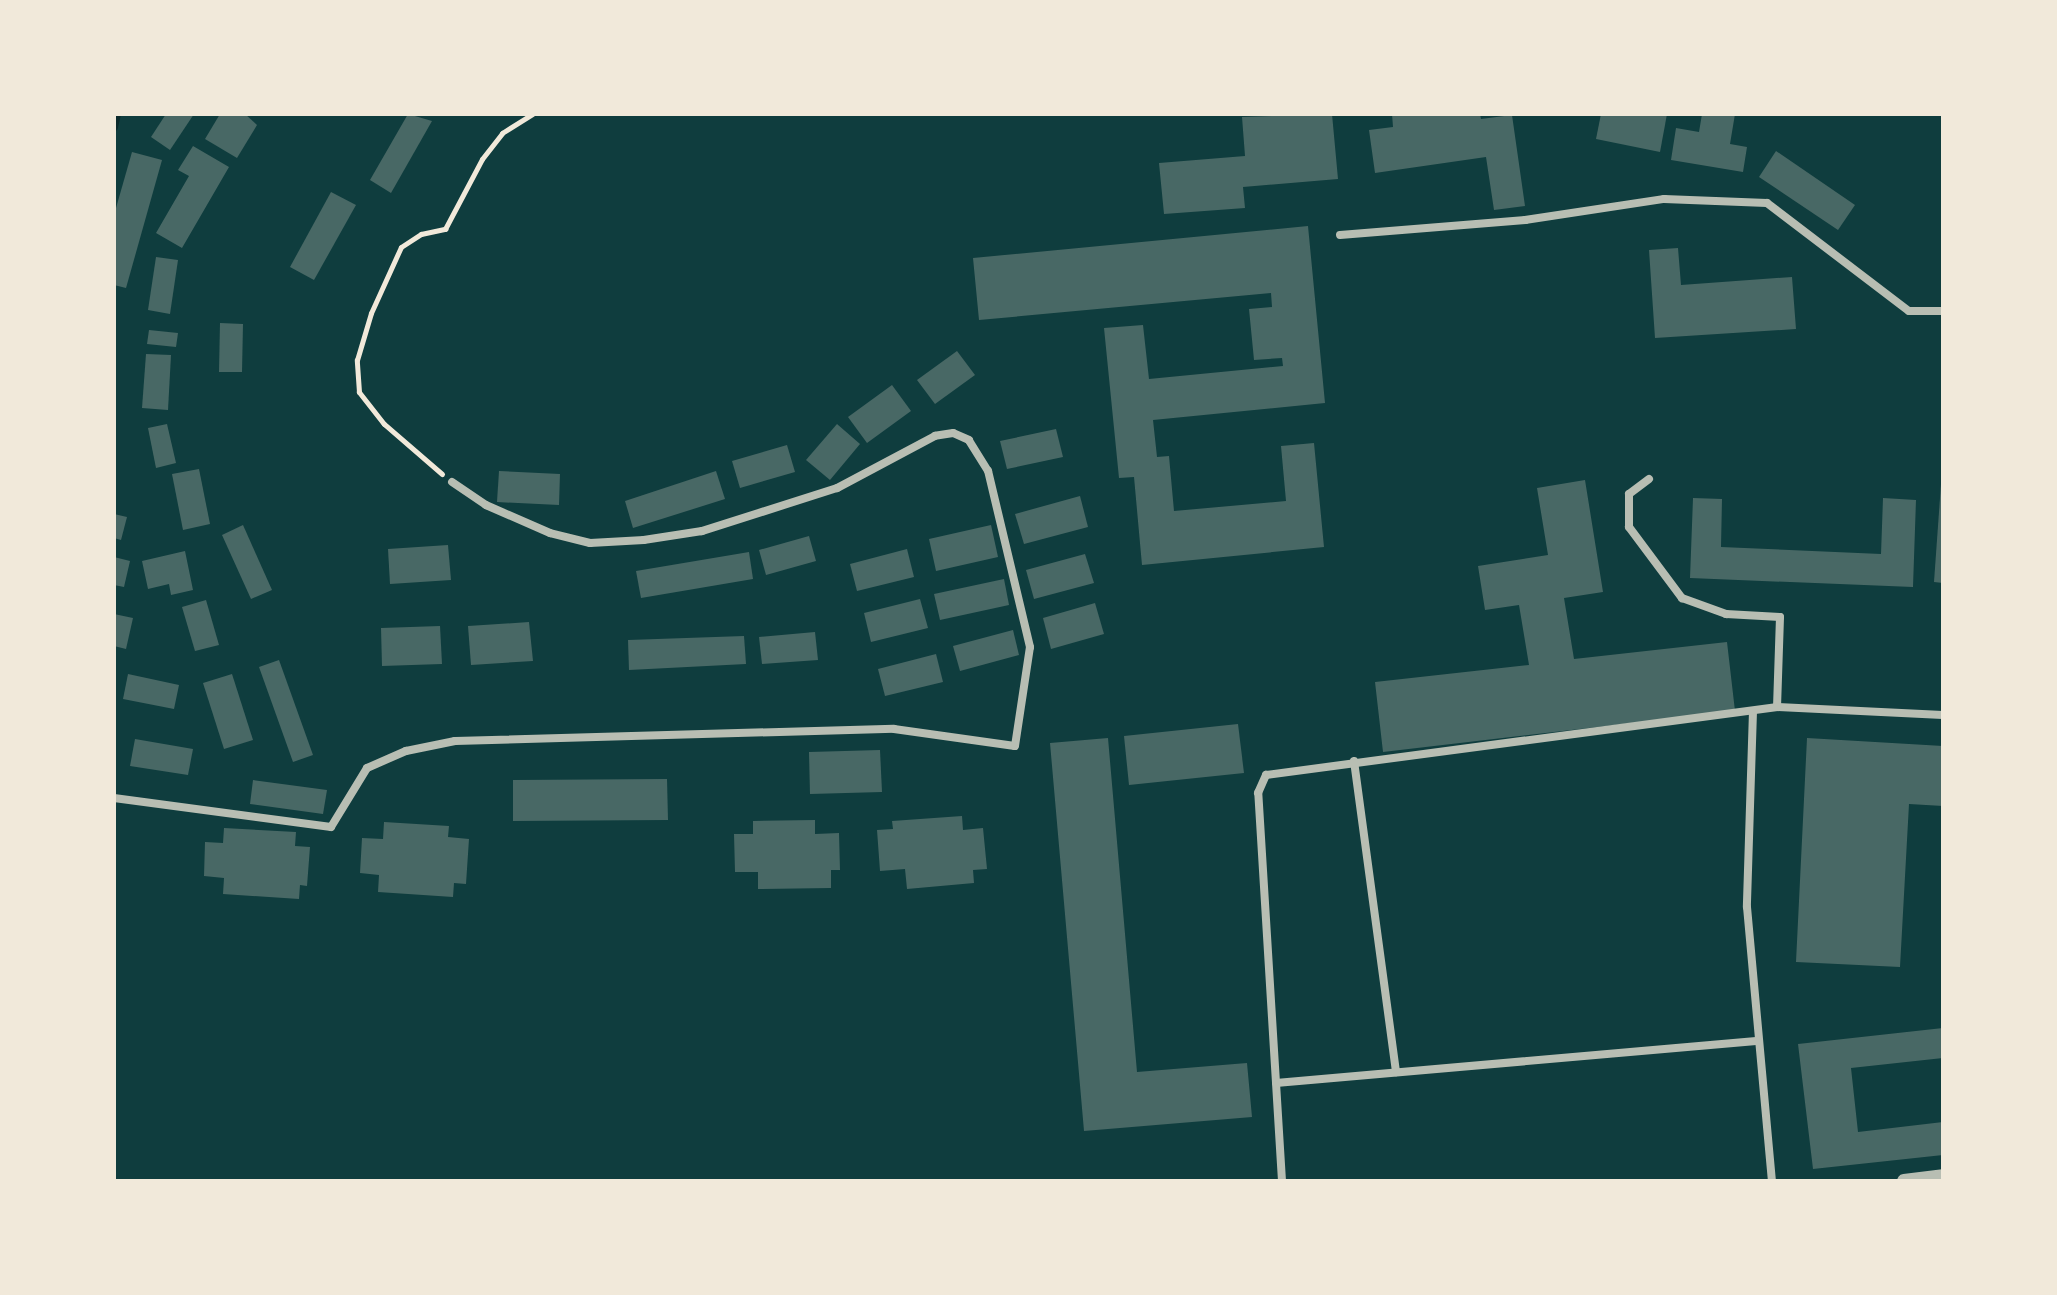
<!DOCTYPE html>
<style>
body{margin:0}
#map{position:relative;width:2057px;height:1295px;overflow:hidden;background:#0f3d3e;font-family:"Work Sans",sans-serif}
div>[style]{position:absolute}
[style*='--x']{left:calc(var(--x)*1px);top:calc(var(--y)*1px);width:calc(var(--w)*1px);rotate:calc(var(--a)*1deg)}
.stream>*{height:8px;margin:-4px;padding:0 4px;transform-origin:4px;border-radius:4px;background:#0a2a2b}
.building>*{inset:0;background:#486865}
.path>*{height:5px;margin:-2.5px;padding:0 2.5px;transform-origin:2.5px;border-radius:2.5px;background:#f1e9da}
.minor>*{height:8px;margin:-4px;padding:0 4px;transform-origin:4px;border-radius:4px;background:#b8beb3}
.tertiary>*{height:14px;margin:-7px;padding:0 7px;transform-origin:7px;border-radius:7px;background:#b8beb3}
span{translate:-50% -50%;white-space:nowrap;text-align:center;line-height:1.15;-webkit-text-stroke:6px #f1e9da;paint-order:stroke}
.frame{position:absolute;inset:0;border:116px solid #f1e9da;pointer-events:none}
</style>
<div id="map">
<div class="stream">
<i style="--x:114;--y:127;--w:13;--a:-77"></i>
</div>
<div class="building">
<i style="clip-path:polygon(166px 114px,194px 114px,170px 150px,151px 137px)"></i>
<i style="clip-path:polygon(220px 114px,245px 114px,257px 125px,237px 158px,205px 139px)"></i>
<i style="clip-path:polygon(408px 114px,432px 121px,391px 193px,370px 180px)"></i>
<i style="clip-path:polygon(1332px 114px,1338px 179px,1243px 187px,1245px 208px,1164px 214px,1159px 163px,1245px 156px,1242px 117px)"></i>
<i style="clip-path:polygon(1392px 114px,1480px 114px,1481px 119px,1512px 115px,1525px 206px,1494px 210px,1486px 157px,1375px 173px,1369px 130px,1393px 127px)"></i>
<i style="clip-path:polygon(1601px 114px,1667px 114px,1660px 152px,1596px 139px)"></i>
<i style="clip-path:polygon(1702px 114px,1735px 114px,1730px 144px,1747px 147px,1743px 172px,1671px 160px,1676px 128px,1699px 132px)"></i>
<i style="clip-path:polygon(193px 146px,229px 167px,182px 248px,156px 233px,189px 176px,178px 170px)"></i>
<i style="clip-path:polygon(1776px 151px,1855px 205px,1838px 230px,1759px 177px)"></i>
<i style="clip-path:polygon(132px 152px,162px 160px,126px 288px,114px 285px,114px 215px)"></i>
<i style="clip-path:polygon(331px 192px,356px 205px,314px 280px,290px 267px)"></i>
<i style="clip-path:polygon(1308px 226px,1325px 403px,1153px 420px,1157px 457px,1169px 456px,1174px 511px,1286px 501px,1281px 446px,1314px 443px,1324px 547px,1142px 565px,1134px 477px,1119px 478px,1104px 328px,1143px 325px,1149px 379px,1283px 366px,1282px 358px,1254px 360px,1249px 309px,1272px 307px,1271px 293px,979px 320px,973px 258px)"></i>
<i style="clip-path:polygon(1678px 248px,1681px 285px,1792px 277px,1796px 329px,1655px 338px,1649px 250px)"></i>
<i style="clip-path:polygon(156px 257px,178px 260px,170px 314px,148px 310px)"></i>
<i style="clip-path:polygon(220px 323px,243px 324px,242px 372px,219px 372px)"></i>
<i style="clip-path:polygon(149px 330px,178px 333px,176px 347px,147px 344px)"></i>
<i style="clip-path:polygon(957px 351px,975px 375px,935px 404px,917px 380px)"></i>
<i style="clip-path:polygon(146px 354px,171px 355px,168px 410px,142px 408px)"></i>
<i style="clip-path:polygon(892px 385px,911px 411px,867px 443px,848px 417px)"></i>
<i style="clip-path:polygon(167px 424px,176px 463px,156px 468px,148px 428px)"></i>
<i style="clip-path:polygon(837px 424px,860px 444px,830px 480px,806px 460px)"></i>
<i style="clip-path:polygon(1056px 429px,1063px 457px,1007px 469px,1000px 441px)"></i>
<i style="clip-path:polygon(787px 445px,795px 472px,740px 488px,732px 461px)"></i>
<i style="clip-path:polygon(199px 469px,210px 524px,183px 530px,172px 474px)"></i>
<i style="clip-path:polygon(499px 471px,560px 474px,559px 505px,497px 502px)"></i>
<i style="clip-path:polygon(716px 471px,725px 499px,633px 528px,625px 501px)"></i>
<i style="clip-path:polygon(1585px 480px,1603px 592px,1564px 598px,1574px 659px,1727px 642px,1735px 711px,1383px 752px,1375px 682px,1529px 665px,1519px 605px,1485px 610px,1478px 566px,1548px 555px,1537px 488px)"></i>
<i style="clip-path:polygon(1941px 484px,1943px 484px,1943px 583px,1934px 582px)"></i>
<i style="clip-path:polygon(1080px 496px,1088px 527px,1024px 544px,1015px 514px)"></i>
<i style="clip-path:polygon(1693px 498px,1722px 499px,1721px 547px,1881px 554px,1883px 498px,1916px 500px,1913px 587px,1690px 578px)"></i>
<i style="clip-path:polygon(114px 514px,127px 517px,121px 540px,114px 538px)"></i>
<i style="clip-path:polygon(243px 525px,272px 590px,251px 599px,222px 535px)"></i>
<i style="clip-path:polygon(991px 525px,998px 557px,936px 571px,929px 539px)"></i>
<i style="clip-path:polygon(809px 536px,816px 561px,766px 575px,759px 550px)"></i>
<i style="clip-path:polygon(448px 545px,451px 580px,390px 584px,388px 549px)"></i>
<i style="clip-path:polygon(907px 549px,914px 577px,857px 591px,850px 564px)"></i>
<i style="clip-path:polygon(185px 551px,193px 590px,171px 595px,169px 584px,148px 589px,142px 561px)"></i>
<i style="clip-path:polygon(749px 552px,753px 579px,641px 598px,636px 571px)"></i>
<i style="clip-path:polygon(1085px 554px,1094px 583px,1034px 599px,1026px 570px)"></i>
<i style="clip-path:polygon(114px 557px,130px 561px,124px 587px,114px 585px)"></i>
<i style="clip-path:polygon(1004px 579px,1009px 605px,940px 620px,934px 594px)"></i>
<i style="clip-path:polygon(920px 599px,928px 628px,871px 642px,864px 613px)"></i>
<i style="clip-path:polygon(206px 600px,219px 645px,195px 651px,182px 607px)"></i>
<i style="clip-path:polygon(1095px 603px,1104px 634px,1051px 649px,1043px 618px)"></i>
<i style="clip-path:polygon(114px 614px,133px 618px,126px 649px,114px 646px)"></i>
<i style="clip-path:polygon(529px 622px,533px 661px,471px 665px,468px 626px)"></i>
<i style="clip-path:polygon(440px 626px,442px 664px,382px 666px,381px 628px)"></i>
<i style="clip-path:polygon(1013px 630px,1019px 655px,960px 671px,953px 646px)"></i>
<i style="clip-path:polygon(815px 632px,818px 660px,762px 664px,759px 637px)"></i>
<i style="clip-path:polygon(744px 636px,746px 664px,629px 670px,628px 640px)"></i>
<i style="clip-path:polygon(936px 654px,943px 682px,885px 696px,878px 669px)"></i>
<i style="clip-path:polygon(279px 660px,313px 755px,293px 762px,259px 667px)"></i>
<i style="clip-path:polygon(128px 674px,179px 685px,174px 709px,123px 699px)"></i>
<i style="clip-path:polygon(232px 674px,253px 740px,224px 749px,203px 683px)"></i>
<i style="clip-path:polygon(1238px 724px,1244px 773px,1129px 785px,1124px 736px)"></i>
<i style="clip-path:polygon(1108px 738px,1137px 1072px,1247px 1063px,1252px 1117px,1084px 1131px,1050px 743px)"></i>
<i style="clip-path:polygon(1807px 738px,1943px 746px,1943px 806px,1909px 804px,1900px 967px,1796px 962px)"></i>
<i style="clip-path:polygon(135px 739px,193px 749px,188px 775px,130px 766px)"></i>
<i style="clip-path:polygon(880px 750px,882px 792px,810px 794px,809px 752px)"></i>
<i style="clip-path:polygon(667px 779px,668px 820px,513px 821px,513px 780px)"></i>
<i style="clip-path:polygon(253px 780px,327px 790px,323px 814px,250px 804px)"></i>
<i style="clip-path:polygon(962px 816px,963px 830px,983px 828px,987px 869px,973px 870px,974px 883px,907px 889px,905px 869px,880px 871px,877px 830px,893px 829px,892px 821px)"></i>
<i style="clip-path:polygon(815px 820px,815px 834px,839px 833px,840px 870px,831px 870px,831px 888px,758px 889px,758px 872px,735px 872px,734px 834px,753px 834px,753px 821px)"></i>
<i style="clip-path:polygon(384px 822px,449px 826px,448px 837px,469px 839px,466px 884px,454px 883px,453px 897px,378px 892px,379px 875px,360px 873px,362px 838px,383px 839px)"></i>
<i style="clip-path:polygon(224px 828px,296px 832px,295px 846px,310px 847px,307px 886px,300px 885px,299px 899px,223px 894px,224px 878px,204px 876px,205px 842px,223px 843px)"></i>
<i style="clip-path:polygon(1943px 1028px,1943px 1058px,1851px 1068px,1858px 1132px,1943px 1122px,1943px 1155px,1813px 1169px,1798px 1044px)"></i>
</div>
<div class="path">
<i style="--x:442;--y:474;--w:77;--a:-139.2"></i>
<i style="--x:384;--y:424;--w:41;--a:-128"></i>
<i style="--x:359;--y:392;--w:32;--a:-94"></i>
<i style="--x:357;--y:360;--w:49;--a:-73.4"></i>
<i style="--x:371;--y:313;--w:72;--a:-65.6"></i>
<i style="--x:401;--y:247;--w:24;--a:-33"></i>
<i style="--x:421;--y:234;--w:25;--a:-12"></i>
<i style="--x:445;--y:229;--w:79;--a:-62.1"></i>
<i style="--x:482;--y:159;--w:33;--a:-52"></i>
<i style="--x:502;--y:133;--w:36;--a:-32"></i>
</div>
<div class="minor">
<i style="--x:1340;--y:235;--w:186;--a:-4.6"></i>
<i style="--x:1525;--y:220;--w:141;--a:-8.6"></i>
<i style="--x:1664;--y:199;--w:103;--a:2.2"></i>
<i style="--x:1767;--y:203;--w:178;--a:37.3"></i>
<i style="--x:1909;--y:311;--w:34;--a:0"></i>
<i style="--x:1649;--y:479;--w:25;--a:143"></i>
<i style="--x:1629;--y:494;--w:33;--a:90"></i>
<i style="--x:1629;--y:527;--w:89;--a:53.3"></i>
<i style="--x:1682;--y:598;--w:47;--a:20"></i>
<i style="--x:1726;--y:614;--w:54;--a:3.2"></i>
<i style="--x:1780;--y:617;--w:90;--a:91.9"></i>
<i style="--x:1753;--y:711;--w:196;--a:91.8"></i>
<i style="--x:1747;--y:907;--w:275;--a:84.8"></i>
<i style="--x:1354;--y:761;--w:314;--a:82.3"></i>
<i style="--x:114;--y:798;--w:219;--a:7.6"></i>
<i style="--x:331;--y:827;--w:69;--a:-58.6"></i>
<i style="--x:367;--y:768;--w:43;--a:-23.6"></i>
<i style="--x:406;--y:751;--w:50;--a:-11.5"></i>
<i style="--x:455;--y:741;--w:439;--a:-1.6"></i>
<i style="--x:894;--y:729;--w:122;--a:8"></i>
<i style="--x:1015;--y:746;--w:100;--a:-81.4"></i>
<i style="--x:1030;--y:647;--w:181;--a:-103.4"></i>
<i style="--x:988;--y:471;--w:36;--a:-122"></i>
<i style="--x:969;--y:440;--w:17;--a:-156"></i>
<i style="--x:953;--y:433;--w:18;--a:171"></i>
<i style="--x:935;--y:436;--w:111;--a:152"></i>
<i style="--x:837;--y:488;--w:142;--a:162.3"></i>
<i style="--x:702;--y:531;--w:59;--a:171.2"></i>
<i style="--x:644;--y:540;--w:54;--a:176.8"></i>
<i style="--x:590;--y:543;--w:41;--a:-166"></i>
<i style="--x:550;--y:533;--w:70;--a:-156.4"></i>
<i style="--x:486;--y:505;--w:41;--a:-145.9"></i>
<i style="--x:1276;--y:1083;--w:482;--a:-5"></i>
<i style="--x:1282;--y:1181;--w:389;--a:-93.5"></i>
<i style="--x:1258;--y:793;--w:20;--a:-66"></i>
<i style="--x:1266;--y:775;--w:516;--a:-7.58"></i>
<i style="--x:1777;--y:707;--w:166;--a:2.8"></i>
</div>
<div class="tertiary">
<i style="--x:1904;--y:1181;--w:39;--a:-7"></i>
</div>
<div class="frame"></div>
</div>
